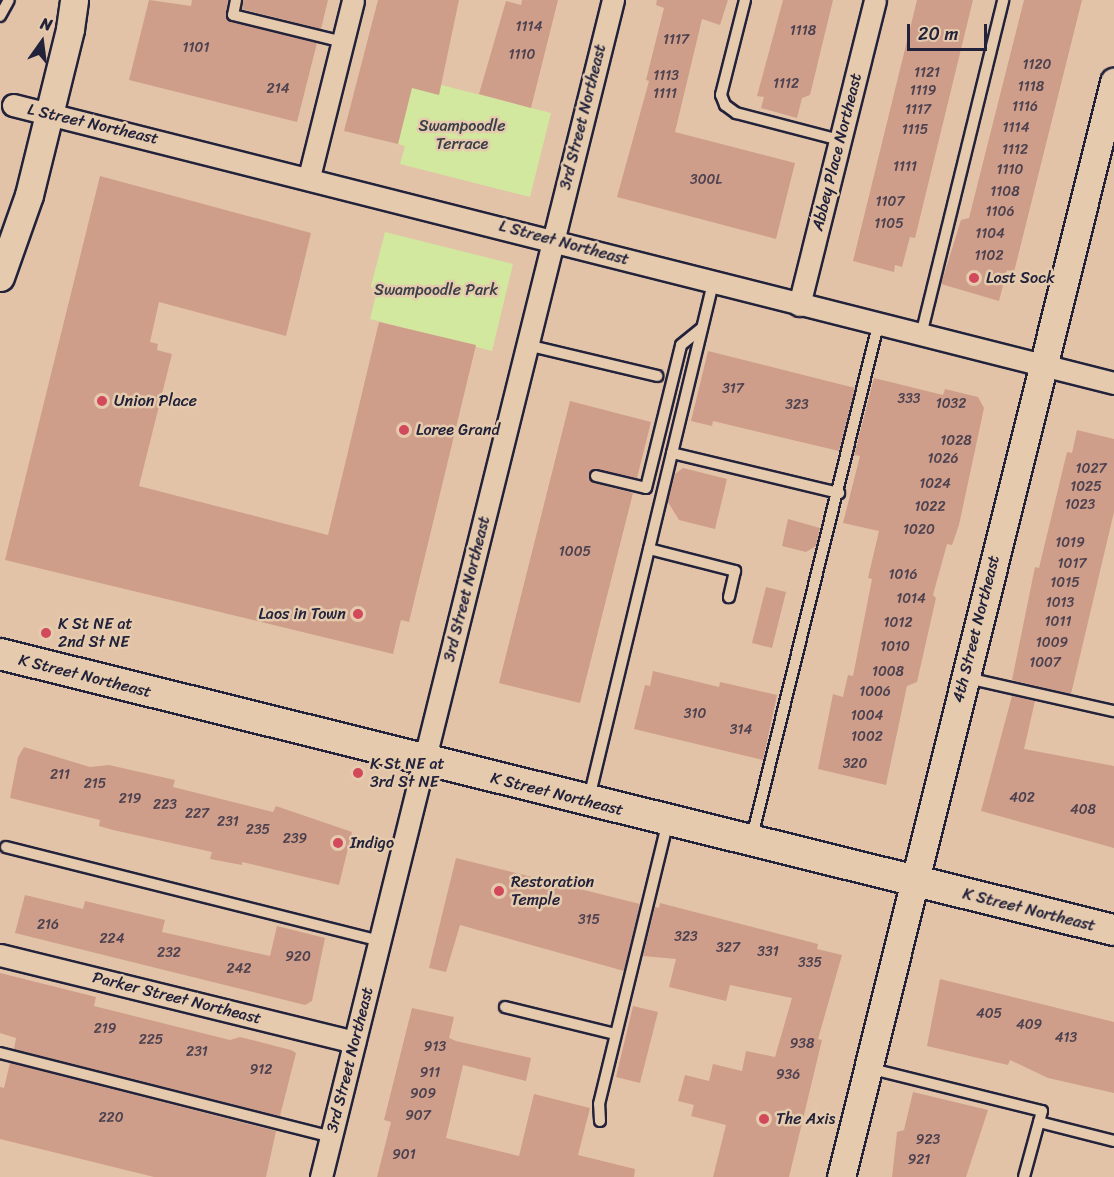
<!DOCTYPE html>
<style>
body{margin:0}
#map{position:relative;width:1114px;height:1177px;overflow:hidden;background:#e3c3a7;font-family:Sriracha,sans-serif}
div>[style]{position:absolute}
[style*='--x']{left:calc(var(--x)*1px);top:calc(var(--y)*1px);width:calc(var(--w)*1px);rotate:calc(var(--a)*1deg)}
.green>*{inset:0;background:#d1e89e}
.building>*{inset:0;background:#ce9e8a}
.roads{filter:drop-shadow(2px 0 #22223b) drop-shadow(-2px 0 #22223b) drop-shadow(0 2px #22223b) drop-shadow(0 -2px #22223b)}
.service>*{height:10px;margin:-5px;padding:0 5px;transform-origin:5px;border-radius:5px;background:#e5caad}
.minor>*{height:21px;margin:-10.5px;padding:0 10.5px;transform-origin:10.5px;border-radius:10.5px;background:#e5caad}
.tertiary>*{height:27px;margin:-13.5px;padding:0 13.5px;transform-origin:13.5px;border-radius:13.5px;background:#e5caad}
.secondary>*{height:30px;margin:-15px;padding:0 15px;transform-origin:15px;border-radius:15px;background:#e5caad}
.dots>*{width:16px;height:16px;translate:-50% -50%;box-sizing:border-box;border:3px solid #e5caad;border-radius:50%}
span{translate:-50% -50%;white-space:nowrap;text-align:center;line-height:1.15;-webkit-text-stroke:5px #e5caad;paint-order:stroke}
.number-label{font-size:14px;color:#4d414f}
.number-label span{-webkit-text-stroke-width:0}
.street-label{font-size:16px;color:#22223b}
.park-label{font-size:16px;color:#3c404a}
.poi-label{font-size:16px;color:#22223b}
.left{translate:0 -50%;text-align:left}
.right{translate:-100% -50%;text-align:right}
.north{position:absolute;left:12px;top:12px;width:60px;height:60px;-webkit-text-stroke:4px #e5caad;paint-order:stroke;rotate:14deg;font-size:16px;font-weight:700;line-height:24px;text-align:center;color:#22223b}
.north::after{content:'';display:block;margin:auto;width:21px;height:27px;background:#22223b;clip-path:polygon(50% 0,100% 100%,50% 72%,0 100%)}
.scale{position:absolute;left:907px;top:24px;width:80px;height:27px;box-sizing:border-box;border:3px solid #22223b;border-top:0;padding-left:8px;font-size:18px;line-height:21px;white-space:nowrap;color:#22223b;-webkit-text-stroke:4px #e5caad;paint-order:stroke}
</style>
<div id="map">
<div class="green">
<i style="clip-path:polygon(414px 78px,551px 113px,530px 197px,400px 164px,405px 146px,398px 144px)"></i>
<i style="clip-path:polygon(385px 232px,513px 264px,492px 351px,370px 319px,376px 295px,371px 286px)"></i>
</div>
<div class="building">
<i style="clip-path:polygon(149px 0,191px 6px,192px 0,228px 0,226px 17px,231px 22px,317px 43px,297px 122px,129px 80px)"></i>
<i style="clip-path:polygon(243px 0,328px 0,321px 29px,242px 9px)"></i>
<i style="clip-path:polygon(378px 0,459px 0,439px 95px,412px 88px,398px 144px,344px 131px)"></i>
<i style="clip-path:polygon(522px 0,558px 0,531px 108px,479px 94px,506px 1px,521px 5px)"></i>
<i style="clip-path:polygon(657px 0,728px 0,720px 25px,702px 19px,675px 132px,795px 163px,776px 239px,617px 197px,649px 81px,646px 80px,664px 8px,656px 5px)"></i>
<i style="clip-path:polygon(783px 0,833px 0,810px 95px,802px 98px,797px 118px,761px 108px,764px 97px,757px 96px)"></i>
<i style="clip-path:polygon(917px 0,973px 0,915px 238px,910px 237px,902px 267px,895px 265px,894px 272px,853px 261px)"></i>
<i style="clip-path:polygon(1024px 0,1082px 0,1014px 272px,1007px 270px,999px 301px,941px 284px,961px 220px,969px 218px)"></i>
<i style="clip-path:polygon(100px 176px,311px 233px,286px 336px,159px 302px,150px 342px,158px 344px,157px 350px,172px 354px,139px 486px,328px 535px,379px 322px,476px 345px,409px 622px,401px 620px,393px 654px,5px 560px)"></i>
<i style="clip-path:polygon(708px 351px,855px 388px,839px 451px,713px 421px,712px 426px,691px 421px)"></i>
<i style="clip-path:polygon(874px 378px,943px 395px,945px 389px,978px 397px,984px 408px,959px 525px,952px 545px,947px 544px,933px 595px,936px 598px,917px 682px,907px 686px,886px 785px,818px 769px,833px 694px,843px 697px,848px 675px,853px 676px,872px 579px,868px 578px,879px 531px,843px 523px,860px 456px,854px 455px)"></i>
<i style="clip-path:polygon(570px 401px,651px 422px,637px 478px,597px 469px,589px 474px,594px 483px,633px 493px,580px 703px,499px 683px)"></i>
<i style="clip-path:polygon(1077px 430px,1114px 439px,1114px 512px,1071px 694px,1012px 680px,1035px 567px,1039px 568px,1067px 452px,1072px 453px)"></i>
<i style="clip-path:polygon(683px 468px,727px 479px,715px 529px,679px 520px,668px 502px,675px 474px)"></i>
<i style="clip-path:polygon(788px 519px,820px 528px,816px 546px,806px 552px,782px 546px)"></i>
<i style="clip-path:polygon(766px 587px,786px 592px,772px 648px,752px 643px)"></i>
<i style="clip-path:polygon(653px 671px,719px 687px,720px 682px,777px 695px,763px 760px,634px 729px,645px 685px,650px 686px)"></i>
<i style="clip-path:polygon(1012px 696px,1035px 701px,1024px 749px,1114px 766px,1114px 848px,981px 811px)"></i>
<i style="clip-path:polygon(24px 747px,90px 767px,109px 765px,175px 780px,173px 787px,273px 812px,276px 806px,352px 832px,339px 885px,242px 862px,242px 865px,210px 859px,212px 852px,113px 830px,99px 826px,100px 820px,10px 798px,18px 757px)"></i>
<i style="clip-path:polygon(456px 858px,640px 904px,624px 971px,460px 925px,446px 972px,429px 968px)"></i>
<i style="clip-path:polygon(25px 895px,83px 909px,85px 901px,165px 920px,162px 932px,270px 956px,277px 926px,325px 938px,312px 1001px,305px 1005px,15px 933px)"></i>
<i style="clip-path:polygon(660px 903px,818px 944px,817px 949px,842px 955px,818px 1039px,822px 1040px,789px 1177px,713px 1177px,726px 1125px,691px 1116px,694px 1105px,678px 1101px,685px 1075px,709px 1081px,713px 1064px,742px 1071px,746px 1051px,775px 1057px,792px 998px,730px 985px,726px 1001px,669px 987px,676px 959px,643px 956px,655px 907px,659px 908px)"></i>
<i style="clip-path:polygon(0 973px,96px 997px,94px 1006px,230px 1040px,240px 1037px,291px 1050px,296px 1053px,280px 1116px,14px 1049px,16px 1038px,0 1033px)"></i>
<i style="clip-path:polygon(940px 979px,1114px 1022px,1114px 1093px,1048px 1078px,1010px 1060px,1008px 1065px,927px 1046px)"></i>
<i style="clip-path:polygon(633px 1006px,658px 1012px,640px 1083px,616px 1077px)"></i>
<i style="clip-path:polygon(412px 1008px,454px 1017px,449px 1038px,456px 1041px,531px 1058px,526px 1081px,463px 1065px,446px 1138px,519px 1156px,534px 1094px,590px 1108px,578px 1155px,635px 1169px,634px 1177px,377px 1177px,391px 1122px,384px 1120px)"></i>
<i style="clip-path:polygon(10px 1063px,276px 1131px,266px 1177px,154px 1177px,0 1139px,0 1087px,4px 1088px)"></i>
<i style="clip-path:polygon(913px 1092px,988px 1110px,966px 1177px,892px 1177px,897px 1132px,904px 1130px)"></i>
</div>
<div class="roads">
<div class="service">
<i style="--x:236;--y:0;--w:15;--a:101"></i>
<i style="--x:233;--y:15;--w:113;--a:13.8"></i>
<i style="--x:745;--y:0;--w:98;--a:104.2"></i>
<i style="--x:721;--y:95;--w:11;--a:68"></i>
<i style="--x:725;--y:105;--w:14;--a:36"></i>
<i style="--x:736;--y:113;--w:107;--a:14.6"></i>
<i style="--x:0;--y:16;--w:18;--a:-61"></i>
<i style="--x:921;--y:335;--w:345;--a:-76.2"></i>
<i style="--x:527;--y:345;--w:134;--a:13.4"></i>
<i style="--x:672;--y:453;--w:172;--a:13.5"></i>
<i style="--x:596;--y:476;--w:51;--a:13.5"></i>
<i style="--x:646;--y:488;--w:147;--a:-76.2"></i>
<i style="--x:681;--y:345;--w:27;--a:-39"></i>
<i style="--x:649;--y:549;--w:89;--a:14.3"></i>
<i style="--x:735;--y:571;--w:27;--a:103"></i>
<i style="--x:967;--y:678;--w:151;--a:12.7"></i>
<i style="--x:589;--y:798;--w:530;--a:-76.46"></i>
<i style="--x:752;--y:837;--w:527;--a:-76.17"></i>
<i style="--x:6;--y:847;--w:385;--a:14.1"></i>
<i style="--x:505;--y:1007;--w:113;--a:13.8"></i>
<i style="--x:0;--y:1053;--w:341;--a:14.2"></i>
<i style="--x:868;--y:1068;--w:179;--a:13.9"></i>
<i style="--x:1042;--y:1111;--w:68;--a:105.3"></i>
<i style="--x:600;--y:1121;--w:17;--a:-93"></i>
<i style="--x:599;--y:1104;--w:291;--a:-76.3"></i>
<i style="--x:1039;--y:1122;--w:77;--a:14.2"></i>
</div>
<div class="minor">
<i style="--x:13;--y:105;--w:1136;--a:14.17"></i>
<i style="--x:309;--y:177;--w:182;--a:-76"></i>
<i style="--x:799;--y:305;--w:314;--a:-76"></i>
<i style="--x:0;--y:955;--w:365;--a:13.8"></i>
<i style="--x:321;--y:1177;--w:1213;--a:-76.07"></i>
</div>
<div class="tertiary">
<i style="--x:0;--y:277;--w:87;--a:-70.5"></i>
<i style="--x:29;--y:195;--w:171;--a:-76.1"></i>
<i style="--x:70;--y:29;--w:29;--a:-82"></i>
<i style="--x:841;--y:1177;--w:1129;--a:-76"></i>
</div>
<div class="secondary">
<i style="--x:0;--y:654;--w:1148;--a:13.92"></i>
</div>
</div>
<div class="dots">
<i style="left:974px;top:278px;background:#d1495b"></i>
<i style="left:102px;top:401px;background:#d1495b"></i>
<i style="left:404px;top:430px;background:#d1495b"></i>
<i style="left:358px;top:614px;background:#d1495b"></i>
<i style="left:46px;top:633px;background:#d1495b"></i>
<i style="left:358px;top:773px;background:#d1495b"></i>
<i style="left:338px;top:843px;background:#d1495b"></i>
<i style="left:499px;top:891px;background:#d1495b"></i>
<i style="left:764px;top:1119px;background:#d1495b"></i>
</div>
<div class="number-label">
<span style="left:529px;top:27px">1114</span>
<span style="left:803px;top:31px">1118</span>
<span style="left:676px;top:40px">1117</span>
<span style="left:196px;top:48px">1101</span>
<span style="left:522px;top:55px">1110</span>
<span style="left:1037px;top:65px">1120</span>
<span style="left:927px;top:73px">1121</span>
<span style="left:666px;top:76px">1113</span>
<span style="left:786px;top:84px">1112</span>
<span style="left:1031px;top:87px">1118</span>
<span style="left:278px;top:89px">214</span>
<span style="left:923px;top:91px">1119</span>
<span style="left:665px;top:94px">1111</span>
<span style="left:1025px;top:107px">1116</span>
<span style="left:918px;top:110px">1117</span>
<span style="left:1016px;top:128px">1114</span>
<span style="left:915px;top:130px">1115</span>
<span style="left:1015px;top:150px">1112</span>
<span style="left:905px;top:167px">1111</span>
<span style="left:1010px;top:170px">1110</span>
<span style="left:706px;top:180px">300L</span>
<span style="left:1005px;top:192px">1108</span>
<span style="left:890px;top:202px">1107</span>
<span style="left:1000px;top:212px">1106</span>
<span style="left:889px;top:224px">1105</span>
<span style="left:990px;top:234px">1104</span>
<span style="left:989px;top:256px">1102</span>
<span style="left:733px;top:389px">317</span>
<span style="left:909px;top:399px">333</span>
<span style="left:951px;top:404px">1032</span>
<span style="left:797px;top:405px">323</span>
<span style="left:956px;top:441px">1028</span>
<span style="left:943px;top:459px">1026</span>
<span style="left:1091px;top:469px">1027</span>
<span style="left:935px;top:484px">1024</span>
<span style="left:1086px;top:487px">1025</span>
<span style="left:1080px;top:505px">1023</span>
<span style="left:930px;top:507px">1022</span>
<span style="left:919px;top:530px">1020</span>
<span style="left:1070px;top:543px">1019</span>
<span style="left:575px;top:552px">1005</span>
<span style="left:1072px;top:564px">1017</span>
<span style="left:903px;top:575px">1016</span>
<span style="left:1065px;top:583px">1015</span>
<span style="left:911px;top:599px">1014</span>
<span style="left:1060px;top:603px">1013</span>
<span style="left:1058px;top:622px">1011</span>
<span style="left:898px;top:623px">1012</span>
<span style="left:1052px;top:643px">1009</span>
<span style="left:895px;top:647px">1010</span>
<span style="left:1045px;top:663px">1007</span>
<span style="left:888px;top:672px">1008</span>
<span style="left:875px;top:692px">1006</span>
<span style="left:695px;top:714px">310</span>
<span style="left:867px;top:716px">1004</span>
<span style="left:741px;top:730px">314</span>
<span style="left:867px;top:737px">1002</span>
<span style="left:855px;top:764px">320</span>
<span style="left:60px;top:775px">211</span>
<span style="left:95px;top:784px">215</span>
<span style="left:1022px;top:798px">402</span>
<span style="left:130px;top:799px">219</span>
<span style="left:165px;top:805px">223</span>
<span style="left:1083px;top:810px">408</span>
<span style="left:197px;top:814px">227</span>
<span style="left:228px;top:822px">231</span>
<span style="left:258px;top:830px">235</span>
<span style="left:295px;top:839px">239</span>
<span style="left:589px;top:920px">315</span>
<span style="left:48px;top:925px">216</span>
<span style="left:686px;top:937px">323</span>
<span style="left:112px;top:939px">224</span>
<span style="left:728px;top:948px">327</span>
<span style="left:768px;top:952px">331</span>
<span style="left:169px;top:953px">232</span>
<span style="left:298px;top:957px">920</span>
<span style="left:810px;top:963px">335</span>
<span style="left:239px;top:969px">242</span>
<span style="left:989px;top:1014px">405</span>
<span style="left:1029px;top:1025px">409</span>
<span style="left:105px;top:1029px">219</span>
<span style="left:1066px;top:1038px">413</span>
<span style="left:151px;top:1040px">225</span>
<span style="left:802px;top:1044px">938</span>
<span style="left:435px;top:1047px">913</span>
<span style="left:197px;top:1052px">231</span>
<span style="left:261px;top:1070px">912</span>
<span style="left:430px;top:1073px">911</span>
<span style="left:788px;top:1075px">936</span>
<span style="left:423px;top:1094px">909</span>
<span style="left:418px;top:1116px">907</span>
<span style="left:111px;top:1118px">220</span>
<span style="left:928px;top:1140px">923</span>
<span style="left:404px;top:1155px">901</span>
<span style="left:919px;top:1160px">921</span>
</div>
<div class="street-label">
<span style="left:583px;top:117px;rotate:-76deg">3rd Street Northeast</span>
<span style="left:93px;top:124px;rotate:13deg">L Street Northeast</span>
<span style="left:837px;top:152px;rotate:-76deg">Abbey Place Northeast</span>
<span style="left:564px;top:243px;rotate:15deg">L Street Northeast</span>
<span style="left:467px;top:589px;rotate:-76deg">3rd Street Northeast</span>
<span style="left:976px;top:629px;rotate:-76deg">4th Street Northeast</span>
<span style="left:85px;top:676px;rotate:14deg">K Street Northeast</span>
<span style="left:557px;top:794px;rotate:14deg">K Street Northeast</span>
<span style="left:1029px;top:910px;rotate:14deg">K Street Northeast</span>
<span style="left:177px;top:998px;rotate:14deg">Parker Street Northeast</span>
<span style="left:350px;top:1060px;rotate:-76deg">3rd Street Northeast</span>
</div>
<div class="park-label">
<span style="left:462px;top:135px">Swampoodle<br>Terrace</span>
<span style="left:436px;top:290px">Swampoodle Park</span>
</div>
<div class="poi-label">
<span class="left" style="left:986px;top:278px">Lost Sock</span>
<span class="left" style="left:114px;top:401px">Union Place</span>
<span class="left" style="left:416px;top:430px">Loree Grand</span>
<span class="right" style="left:346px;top:614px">Laos in Town</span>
<span class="left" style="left:58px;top:633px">K St NE at<br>2nd St NE</span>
<span class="left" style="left:370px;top:773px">K St NE at<br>3rd St NE</span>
<span class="left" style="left:350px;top:843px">Indigo</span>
<span class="left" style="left:511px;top:891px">Restoration<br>Temple</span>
<span class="left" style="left:776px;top:1119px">The Axis</span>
</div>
<div class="north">N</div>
<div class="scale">20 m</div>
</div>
